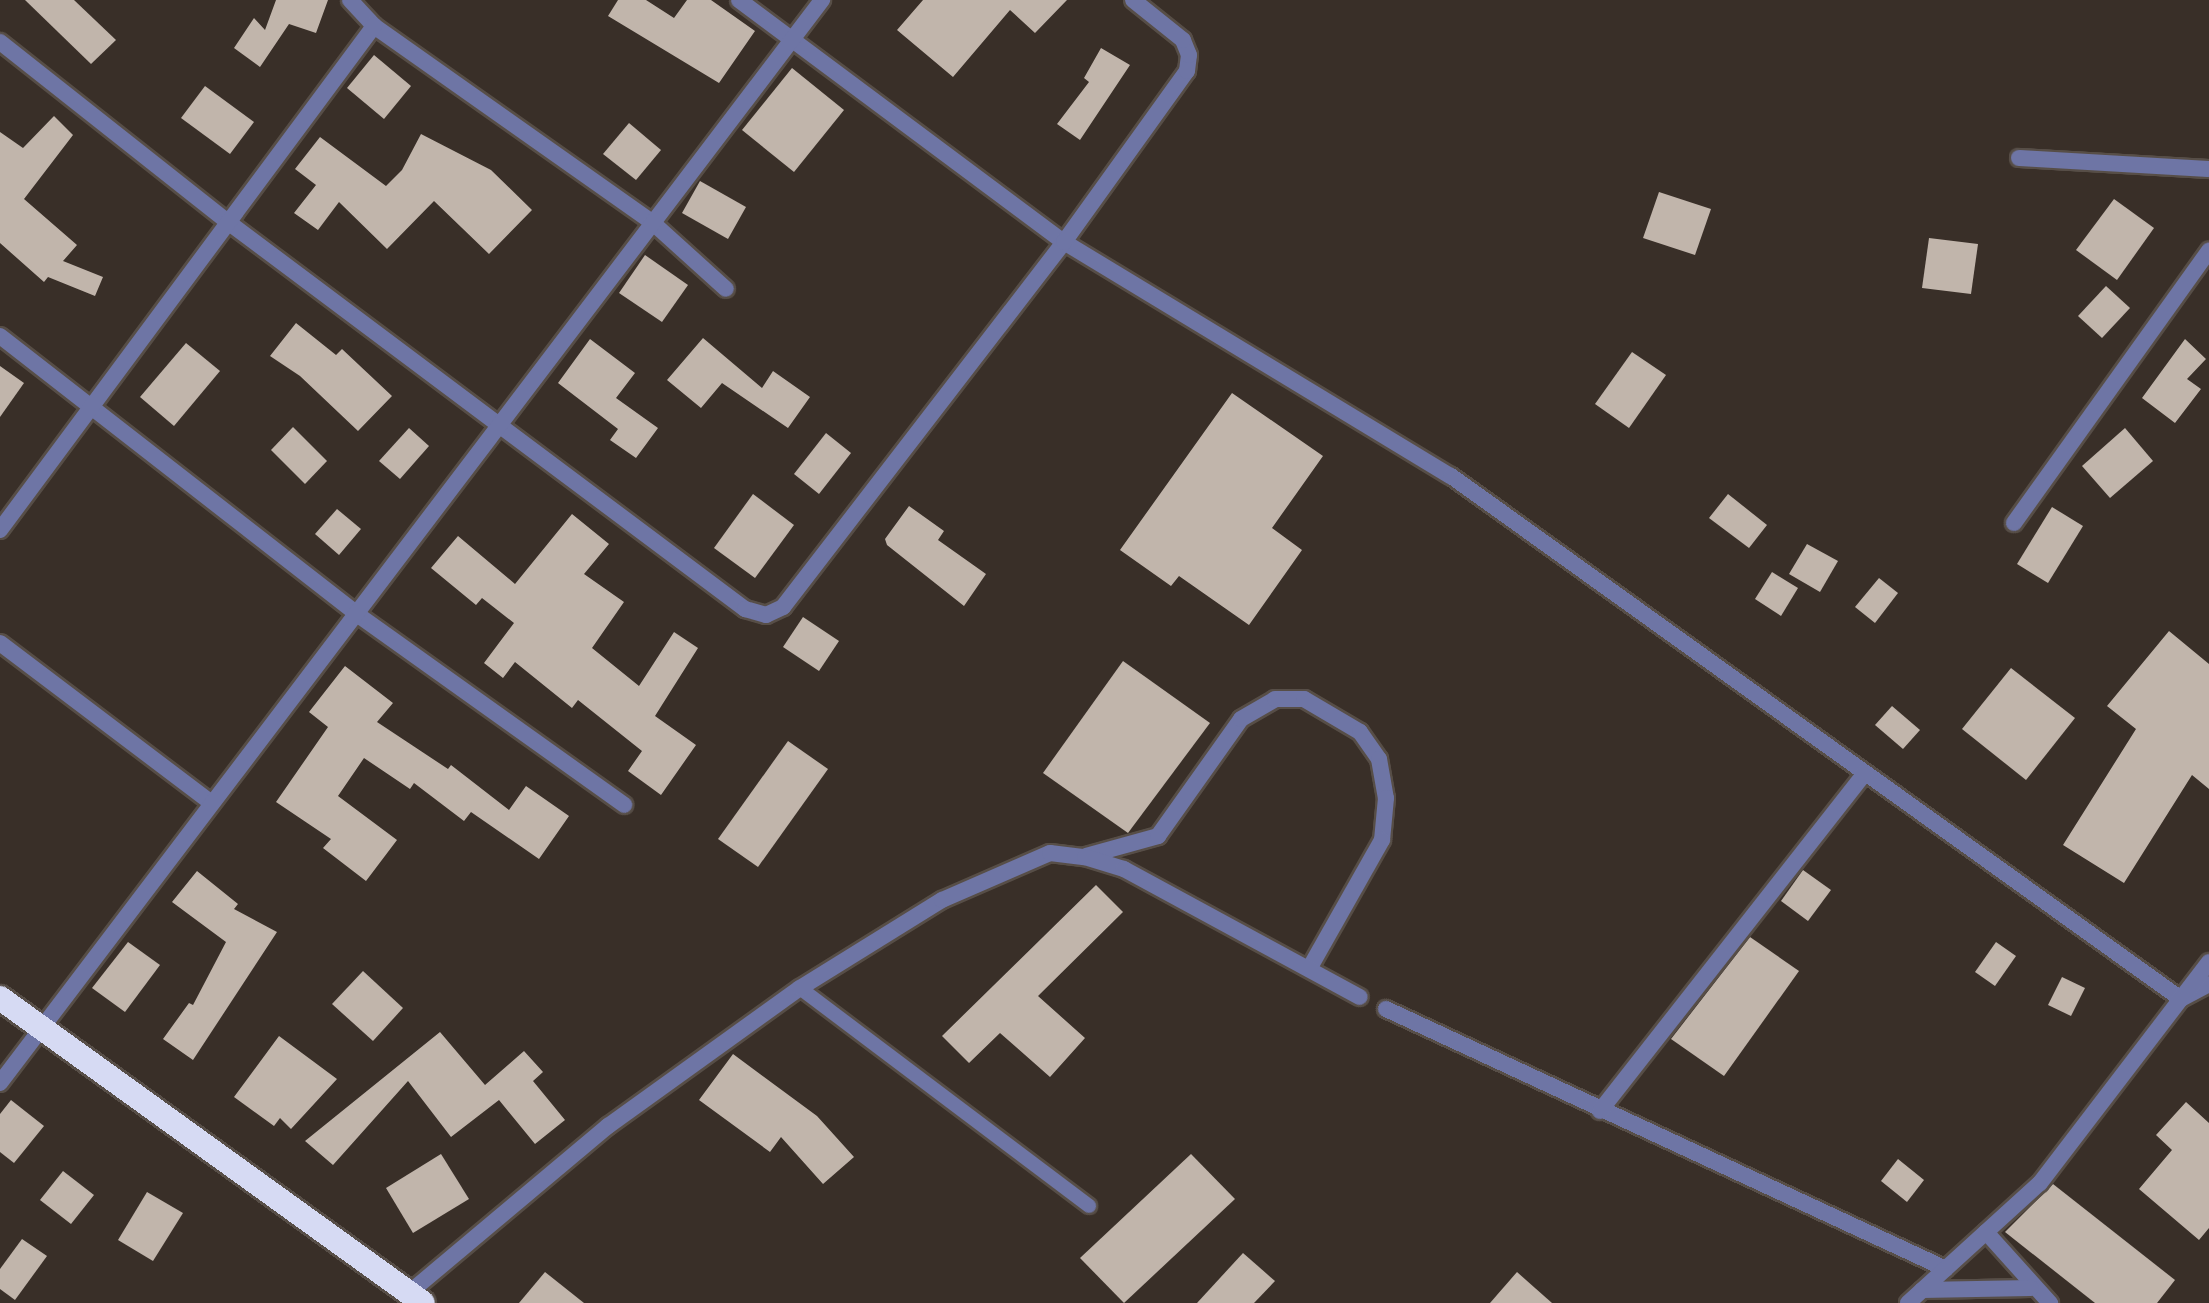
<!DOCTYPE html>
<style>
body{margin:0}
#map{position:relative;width:2209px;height:1303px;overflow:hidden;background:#392f28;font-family:Rubik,sans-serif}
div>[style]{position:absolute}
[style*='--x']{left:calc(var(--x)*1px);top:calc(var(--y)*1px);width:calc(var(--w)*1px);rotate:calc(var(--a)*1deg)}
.building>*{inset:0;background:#c1b5ab}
.roads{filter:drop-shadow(2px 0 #574e47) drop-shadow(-2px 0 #574e47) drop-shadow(0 2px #574e47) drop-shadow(0 -2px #574e47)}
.lane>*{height:14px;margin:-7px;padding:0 7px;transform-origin:7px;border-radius:7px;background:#6e75a5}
.street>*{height:16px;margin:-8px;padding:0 8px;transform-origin:8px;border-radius:8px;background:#6e75a5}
.highway>*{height:24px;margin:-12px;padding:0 12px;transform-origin:12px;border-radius:12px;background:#d6daf3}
span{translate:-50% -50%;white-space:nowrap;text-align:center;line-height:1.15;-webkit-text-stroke:8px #2f251e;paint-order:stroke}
</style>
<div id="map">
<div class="building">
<i style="clip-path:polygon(25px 0,74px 0,116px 40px,91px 64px)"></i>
<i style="clip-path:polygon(276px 0,328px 0,316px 33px,289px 24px,260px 67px,234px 48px,254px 18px,265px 30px)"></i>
<i style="clip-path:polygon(618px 0,646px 0,674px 18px,687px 0,711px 0,755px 31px,719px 83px,608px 16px)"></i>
<i style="clip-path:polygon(923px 0,1067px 0,1035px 33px,1010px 10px,953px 77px,897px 30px)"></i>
<i style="clip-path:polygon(1101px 48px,1130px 65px,1080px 140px,1057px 124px,1089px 82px,1084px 78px)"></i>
<i style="clip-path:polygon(374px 55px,411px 86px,384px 119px,347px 88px)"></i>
<i style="clip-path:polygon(792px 68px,844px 110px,794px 172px,742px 130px)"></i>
<i style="clip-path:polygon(205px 86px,254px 122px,230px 154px,181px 118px)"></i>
<i style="clip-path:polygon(54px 116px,73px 135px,24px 199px,77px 245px,63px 261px,103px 277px,95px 296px,48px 277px,44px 282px,0 243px,0 132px,23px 148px)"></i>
<i style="clip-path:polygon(629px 123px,661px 150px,636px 180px,603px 154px)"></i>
<i style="clip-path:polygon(421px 134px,491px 170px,532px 210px,489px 254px,434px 201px,387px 249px,339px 202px,318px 230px,294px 213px,316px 185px,295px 169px,320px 137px,386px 186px,402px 170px)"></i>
<i style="clip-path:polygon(700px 181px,746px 207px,728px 239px,682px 213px)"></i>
<i style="clip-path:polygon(1659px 192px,1711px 209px,1695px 255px,1643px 238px)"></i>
<i style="clip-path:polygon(2114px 199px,2154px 228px,2117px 280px,2076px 250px)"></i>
<i style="clip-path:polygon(1929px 238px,1978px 244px,1971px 294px,1922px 288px)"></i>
<i style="clip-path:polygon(645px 255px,688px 285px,662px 322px,619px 293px)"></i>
<i style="clip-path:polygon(2106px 286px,2130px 308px,2102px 338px,2078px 316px)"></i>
<i style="clip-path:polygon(296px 323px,336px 355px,342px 349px,392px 396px,358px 431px,300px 376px,270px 356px)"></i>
<i style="clip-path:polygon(703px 338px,762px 388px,773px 371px,810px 397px,788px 428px,722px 383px,701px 408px,667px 380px)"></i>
<i style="clip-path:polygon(590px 339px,635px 373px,616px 398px,658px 428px,636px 458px,610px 440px,618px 429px,558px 383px)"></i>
<i style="clip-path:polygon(2185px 339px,2206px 359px,2187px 379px,2201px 389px,2175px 423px,2142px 398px)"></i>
<i style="clip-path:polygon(186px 343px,220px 371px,174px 426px,140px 397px)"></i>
<i style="clip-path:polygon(1632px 352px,1666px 375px,1629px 428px,1595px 404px)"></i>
<i style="clip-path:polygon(0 366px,24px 383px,0 417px)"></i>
<i style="clip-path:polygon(1232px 393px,1323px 456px,1272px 528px,1302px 550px,1249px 625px,1179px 576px,1171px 586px,1120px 550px)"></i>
<i style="clip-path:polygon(293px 427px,327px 461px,305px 484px,271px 450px)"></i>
<i style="clip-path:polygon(409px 428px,429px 446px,400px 479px,379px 461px)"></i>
<i style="clip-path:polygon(2125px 428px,2153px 461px,2110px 498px,2082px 466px)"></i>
<i style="clip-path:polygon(826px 433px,851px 453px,819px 494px,794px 474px)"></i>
<i style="clip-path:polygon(753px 494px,794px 525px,755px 578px,714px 548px)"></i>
<i style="clip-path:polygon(1728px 494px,1767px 525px,1749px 548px,1709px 518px)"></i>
<i style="clip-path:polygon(909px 506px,944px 531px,938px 540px,986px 574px,964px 606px,887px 545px,885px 539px)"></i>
<i style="clip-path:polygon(2052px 507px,2083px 526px,2048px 583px,2017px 564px)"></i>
<i style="clip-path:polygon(337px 509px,361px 529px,339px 555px,315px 534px)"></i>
<i style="clip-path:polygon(572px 514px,609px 544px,584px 574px,624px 602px,592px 648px,639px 686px,674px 632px,698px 648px,655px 716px,696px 745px,661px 795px,628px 771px,642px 751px,578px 700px,572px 708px,515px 662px,503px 678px,484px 663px,514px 623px,482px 598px,476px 605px,431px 568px,458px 536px,515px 584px)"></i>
<i style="clip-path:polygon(1807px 544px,1838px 561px,1820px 592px,1789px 574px)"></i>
<i style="clip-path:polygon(1772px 572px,1798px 588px,1781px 616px,1755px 599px)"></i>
<i style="clip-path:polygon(1879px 578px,1898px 593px,1875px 623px,1855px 607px)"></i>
<i style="clip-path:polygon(803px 617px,839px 641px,819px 671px,783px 647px)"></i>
<i style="clip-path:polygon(2169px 631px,2209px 664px,2209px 789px,2192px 775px,2124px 883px,2063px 845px,2136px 729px,2107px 706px)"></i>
<i style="clip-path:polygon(1123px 661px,1210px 723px,1128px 833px,1043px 773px)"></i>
<i style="clip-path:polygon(345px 666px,393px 703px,377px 722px,448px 769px,451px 765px,509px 810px,526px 786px,569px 816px,539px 859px,471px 812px,464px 821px,414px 783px,410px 789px,364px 758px,338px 796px,397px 840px,366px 881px,323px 848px,331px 839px,276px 802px,328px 727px,309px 712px)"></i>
<i style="clip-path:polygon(2011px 668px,2075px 718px,2026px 780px,1962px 729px)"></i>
<i style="clip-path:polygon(1892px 706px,1920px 730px,1903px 749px,1875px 725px)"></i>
<i style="clip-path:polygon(788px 741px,828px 769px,758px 867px,718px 839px)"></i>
<i style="clip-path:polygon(1803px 870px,1831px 890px,1808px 921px,1781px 901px)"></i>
<i style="clip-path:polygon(197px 871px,238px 904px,234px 909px,277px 932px,193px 1060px,163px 1039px,189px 1003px,193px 1005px,226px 942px,172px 902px)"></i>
<i style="clip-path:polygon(1096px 885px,1123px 912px,1038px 996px,1085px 1038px,1050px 1077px,1000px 1033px,969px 1063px,942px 1036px)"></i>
<i style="clip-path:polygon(1750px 937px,1799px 971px,1724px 1076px,1671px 1039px)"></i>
<i style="clip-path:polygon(128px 942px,160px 965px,125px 1012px,92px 988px)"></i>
<i style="clip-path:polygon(1996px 942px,2016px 956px,1995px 986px,1975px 972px)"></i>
<i style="clip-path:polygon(363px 971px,403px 1008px,373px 1041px,332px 1004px)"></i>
<i style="clip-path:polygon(2062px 977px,2085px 988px,2071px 1016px,2048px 1005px)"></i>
<i style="clip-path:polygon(440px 1032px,485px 1085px,524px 1051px,543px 1072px,533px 1081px,565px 1120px,535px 1144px,499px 1100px,451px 1137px,408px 1081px,333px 1165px,305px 1141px)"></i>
<i style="clip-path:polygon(279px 1036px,337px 1079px,291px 1129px,280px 1118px,274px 1126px,234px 1097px)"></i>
<i style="clip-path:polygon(733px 1054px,817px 1116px,854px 1157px,823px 1184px,781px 1137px,770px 1152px,699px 1100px)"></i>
<i style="clip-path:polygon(11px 1100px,44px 1126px,14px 1163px,0 1152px,0 1114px)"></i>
<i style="clip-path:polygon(2186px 1102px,2209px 1123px,2209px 1228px,2199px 1240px,2139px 1189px,2172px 1150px,2156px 1135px)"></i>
<i style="clip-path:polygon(441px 1154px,469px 1199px,413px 1233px,386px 1188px)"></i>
<i style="clip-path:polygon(1191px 1154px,1235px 1199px,1124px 1303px,1080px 1258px)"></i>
<i style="clip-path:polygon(1898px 1159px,1924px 1180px,1907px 1202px,1881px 1181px)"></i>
<i style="clip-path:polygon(63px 1171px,94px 1195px,71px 1224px,40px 1200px)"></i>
<i style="clip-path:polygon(2053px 1184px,2175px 1280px,2157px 1303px,2095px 1303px,2005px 1232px)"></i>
<i style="clip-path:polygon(147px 1192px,183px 1213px,153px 1261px,118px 1240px)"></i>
<i style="clip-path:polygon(22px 1239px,47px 1256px,15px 1300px,0 1289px,0 1269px)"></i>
<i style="clip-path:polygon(1243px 1253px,1275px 1281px,1254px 1303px,1197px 1303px)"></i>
<i style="clip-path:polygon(545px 1272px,584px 1303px,519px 1303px)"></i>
<i style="clip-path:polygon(1517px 1272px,1552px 1303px,1490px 1303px)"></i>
</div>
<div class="roads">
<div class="lane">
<i style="--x:800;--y:988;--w:362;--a:37"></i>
</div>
<div class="street">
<i style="--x:350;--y:0;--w:35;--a:47"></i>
<i style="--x:374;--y:26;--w:342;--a:35.2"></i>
<i style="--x:653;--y:223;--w:98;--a:42.1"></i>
<i style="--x:739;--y:0;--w:405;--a:36.7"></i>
<i style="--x:1064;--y:242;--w:452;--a:31.2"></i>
<i style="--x:1451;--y:476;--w:898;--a:35.62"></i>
<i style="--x:2181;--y:999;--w:32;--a:-28"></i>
<i style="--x:0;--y:42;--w:290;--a:38.3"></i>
<i style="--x:228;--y:222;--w:646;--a:36.82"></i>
<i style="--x:745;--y:609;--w:22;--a:16"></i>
<i style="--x:766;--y:615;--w:19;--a:-25"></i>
<i style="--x:783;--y:607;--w:461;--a:-52.4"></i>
<i style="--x:1064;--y:242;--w:211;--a:-54.3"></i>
<i style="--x:1187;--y:71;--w:16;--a:-83"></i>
<i style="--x:1189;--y:55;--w:16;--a:-112"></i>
<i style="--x:1183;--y:40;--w:64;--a:-141.3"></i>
<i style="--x:2019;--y:158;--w:190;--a:3.3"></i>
<i style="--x:0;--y:336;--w:454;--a:37.9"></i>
<i style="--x:358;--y:615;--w:327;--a:35.5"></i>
<i style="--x:2014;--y:523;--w:335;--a:-54.4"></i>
<i style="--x:0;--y:530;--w:628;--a:-53.42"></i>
<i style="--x:0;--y:643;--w:263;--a:37.1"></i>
<i style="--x:1086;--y:856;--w:75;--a:-15.5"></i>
<i style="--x:1158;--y:836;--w:143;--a:-54.6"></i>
<i style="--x:1241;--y:719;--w:39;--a:-30"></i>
<i style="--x:1275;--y:699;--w:29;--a:0"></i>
<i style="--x:1304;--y:699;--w:65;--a:30.5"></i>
<i style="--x:1360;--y:732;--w:33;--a:55"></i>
<i style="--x:1379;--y:759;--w:40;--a:80"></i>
<i style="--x:1386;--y:798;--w:42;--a:95.4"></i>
<i style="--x:1382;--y:840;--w:148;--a:119.5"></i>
<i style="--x:1386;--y:1009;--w:617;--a:24.9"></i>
<i style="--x:0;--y:1083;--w:1360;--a:-52.8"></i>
<i style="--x:1600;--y:1111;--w:429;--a:-51.9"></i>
<i style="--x:1986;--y:1232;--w:96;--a:48"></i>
<i style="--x:1922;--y:1290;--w:109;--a:-1.1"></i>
<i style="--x:409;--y:1293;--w:260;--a:-40"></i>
<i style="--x:608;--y:1126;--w:236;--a:-35.7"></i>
<i style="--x:800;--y:988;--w:167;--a:-31.8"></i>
<i style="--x:942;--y:900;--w:118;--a:-23.5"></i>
<i style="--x:1050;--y:853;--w:35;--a:7"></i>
<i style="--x:1085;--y:857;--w:41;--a:17.1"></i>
<i style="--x:1124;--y:869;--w:268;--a:28.5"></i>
<i style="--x:1908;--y:1303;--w:178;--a:-42.3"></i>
<i style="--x:2040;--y:1183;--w:278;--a:-52.6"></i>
</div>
<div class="highway">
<i style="--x:0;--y:998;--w:521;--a:35.79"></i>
</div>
</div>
</div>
